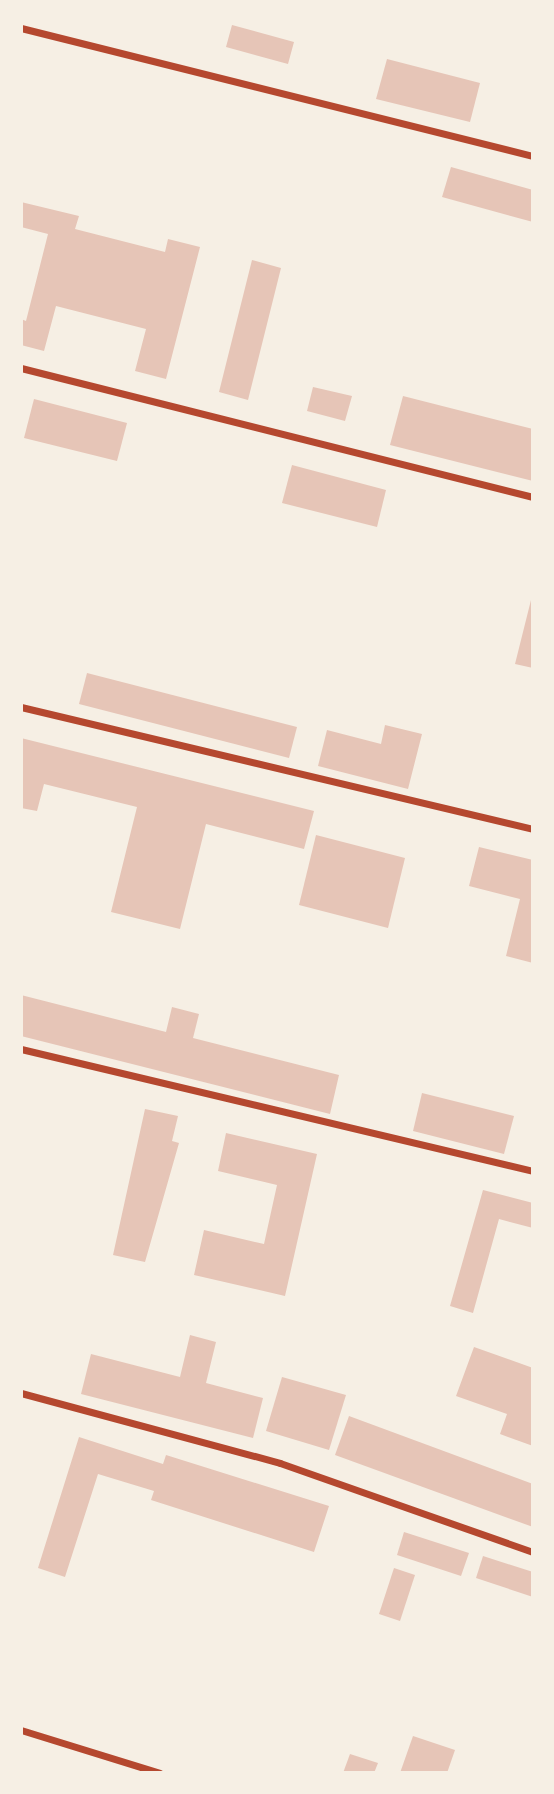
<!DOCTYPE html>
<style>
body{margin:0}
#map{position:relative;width:554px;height:1794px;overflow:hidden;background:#f6efe4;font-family:"Noto Serif",serif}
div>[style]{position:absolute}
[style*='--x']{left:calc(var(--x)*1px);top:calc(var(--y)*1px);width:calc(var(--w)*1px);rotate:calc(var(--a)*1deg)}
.building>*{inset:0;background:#e6c5b7}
.minor>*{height:7px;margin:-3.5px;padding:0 3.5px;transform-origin:3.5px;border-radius:3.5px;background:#b5482f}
span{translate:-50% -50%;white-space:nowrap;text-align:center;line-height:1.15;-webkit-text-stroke:6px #f6efe4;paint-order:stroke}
.frame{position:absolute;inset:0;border:23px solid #f6efe4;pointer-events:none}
</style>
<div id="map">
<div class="building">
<i style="clip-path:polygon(232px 25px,294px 42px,288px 64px,226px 47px)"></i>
<i style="clip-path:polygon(387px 59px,480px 83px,470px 122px,376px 99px)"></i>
<i style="clip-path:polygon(451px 167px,533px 190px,533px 222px,442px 197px)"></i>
<i style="clip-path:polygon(21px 202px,79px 216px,75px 229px,165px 252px,168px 239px,200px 247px,166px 379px,135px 371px,146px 329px,56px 306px,44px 351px,21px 345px,21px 319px,26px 321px,48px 234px,21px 227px)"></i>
<i style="clip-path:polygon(252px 260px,281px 268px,248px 400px,219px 392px)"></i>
<i style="clip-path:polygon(313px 387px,352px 396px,345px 421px,307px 411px)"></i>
<i style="clip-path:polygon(403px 396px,533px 429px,533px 481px,390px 445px)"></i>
<i style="clip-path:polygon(34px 399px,127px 423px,117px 461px,24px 438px)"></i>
<i style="clip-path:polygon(292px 465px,386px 490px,377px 527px,282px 503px)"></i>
<i style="clip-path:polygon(533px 592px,533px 668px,515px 664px)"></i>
<i style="clip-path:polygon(87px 673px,297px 727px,289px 758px,79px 704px)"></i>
<i style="clip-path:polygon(385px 725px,422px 734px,408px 789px,318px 766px,327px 730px,381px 744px)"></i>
<i style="clip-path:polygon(21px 738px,314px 811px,304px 849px,206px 824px,180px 929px,111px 912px,137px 807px,44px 784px,37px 811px,21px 808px)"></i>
<i style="clip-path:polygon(316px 835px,405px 858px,388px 928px,299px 905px)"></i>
<i style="clip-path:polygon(479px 847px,533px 860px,533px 963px,506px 956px,520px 899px,469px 886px)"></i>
<i style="clip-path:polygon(21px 995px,166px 1032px,172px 1007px,199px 1014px,193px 1038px,339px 1075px,330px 1114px,21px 1036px)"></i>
<i style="clip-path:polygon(422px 1093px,514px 1116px,504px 1154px,413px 1131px)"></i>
<i style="clip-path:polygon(145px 1109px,178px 1116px,172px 1141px,179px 1143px,145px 1262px,113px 1255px)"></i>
<i style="clip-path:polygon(226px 1133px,317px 1154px,285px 1296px,194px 1275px,204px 1230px,264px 1244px,277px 1185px,218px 1171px)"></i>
<i style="clip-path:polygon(483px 1190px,533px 1203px,533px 1228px,499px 1219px,473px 1313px,450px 1306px)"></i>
<i style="clip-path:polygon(190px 1335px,216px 1342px,206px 1383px,263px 1398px,253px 1438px,81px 1394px,91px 1354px,180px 1377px)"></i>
<i style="clip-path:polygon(474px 1347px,533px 1368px,533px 1446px,500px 1434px,507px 1414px,456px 1396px)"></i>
<i style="clip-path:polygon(282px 1377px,346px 1395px,329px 1450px,266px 1431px)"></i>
<i style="clip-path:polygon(349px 1416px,533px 1484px,533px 1527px,335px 1455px)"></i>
<i style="clip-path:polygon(79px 1437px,163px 1464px,166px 1455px,329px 1506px,314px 1552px,151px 1500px,154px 1491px,98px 1474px,65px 1577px,38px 1568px)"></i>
<i style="clip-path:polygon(404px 1532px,469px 1553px,461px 1576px,397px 1555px)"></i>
<i style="clip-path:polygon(483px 1556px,533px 1572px,533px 1597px,476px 1578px)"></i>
<i style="clip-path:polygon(394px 1568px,415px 1575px,400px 1621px,379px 1614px)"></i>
<i style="clip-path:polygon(413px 1736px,455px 1750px,447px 1773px,400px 1773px)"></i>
<i style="clip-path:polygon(350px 1754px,378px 1763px,374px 1773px,343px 1773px)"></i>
</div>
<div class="minor">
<i style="--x:21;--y:28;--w:528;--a:14.04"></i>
<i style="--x:21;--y:368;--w:528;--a:14.14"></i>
<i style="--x:21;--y:707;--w:526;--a:13.4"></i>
<i style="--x:21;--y:1049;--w:526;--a:13.4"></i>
<i style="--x:21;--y:1393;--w:268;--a:15.1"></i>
<i style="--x:280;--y:1463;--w:268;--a:19.4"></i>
<i style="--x:21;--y:1730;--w:145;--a:17.2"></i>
</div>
<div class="frame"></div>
</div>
